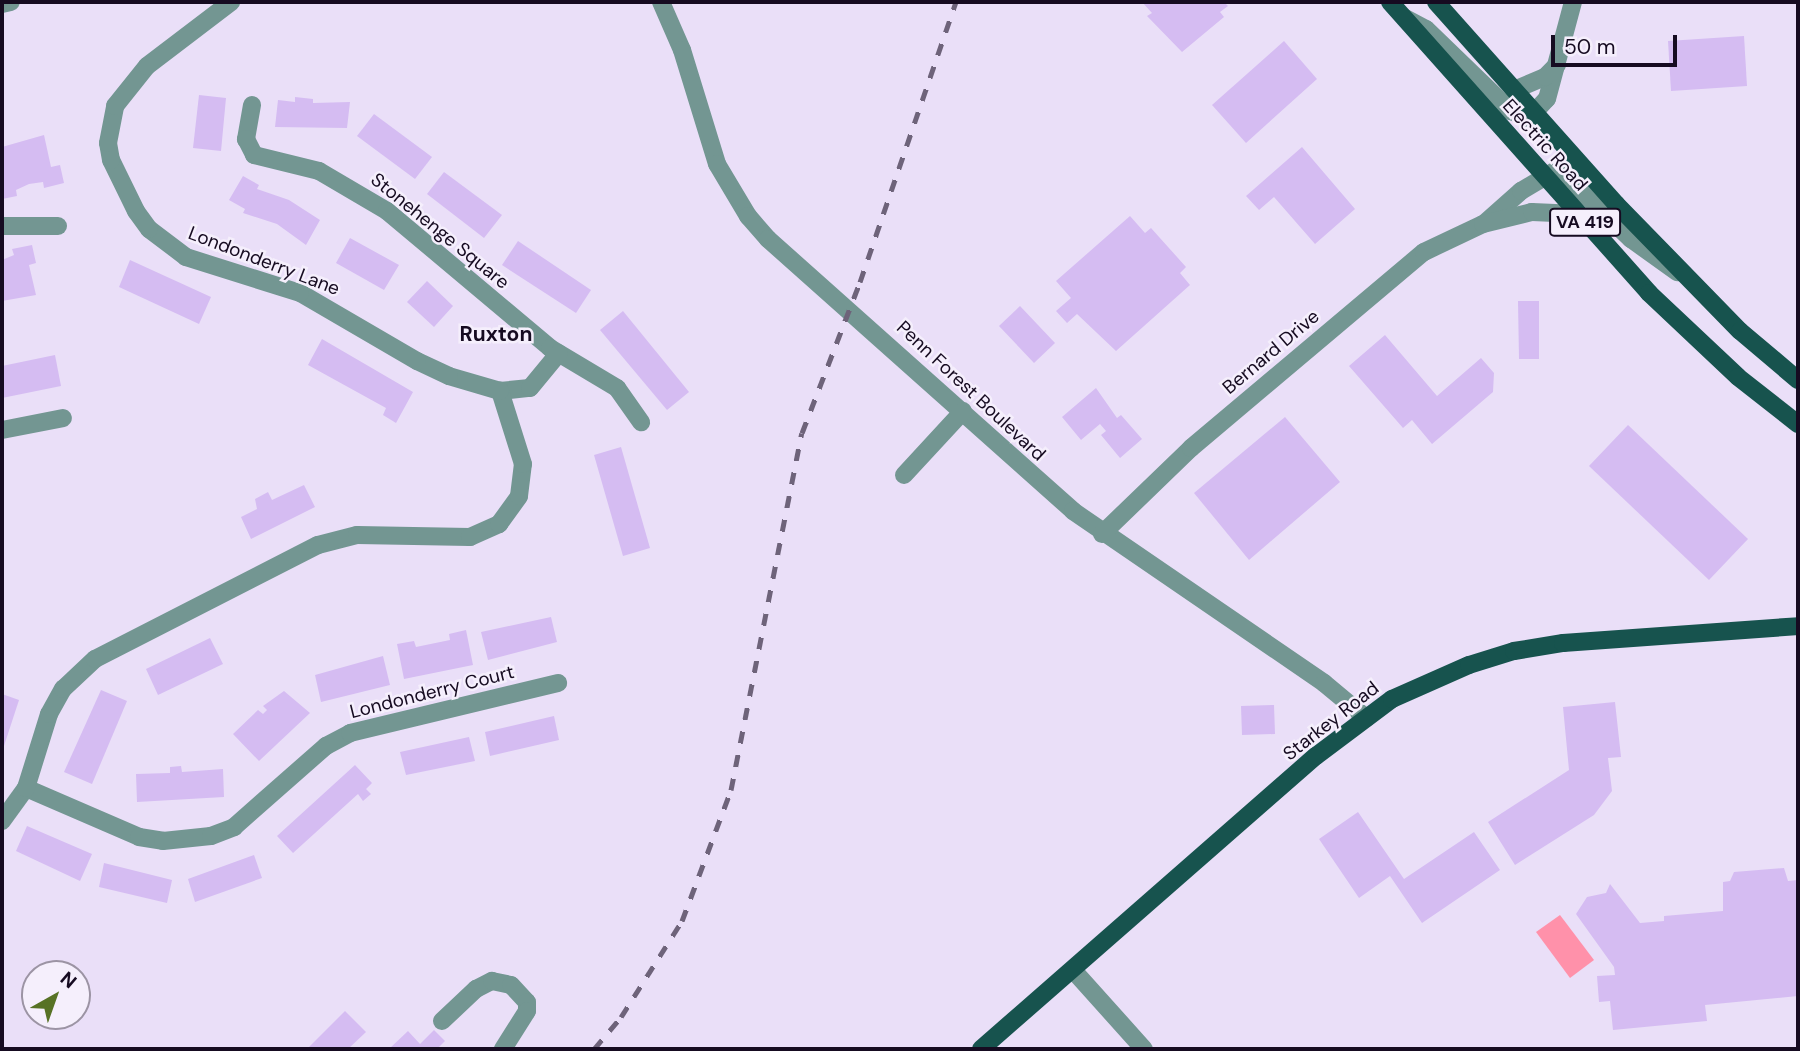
<!DOCTYPE html>
<style>
body{margin:0}
#map{position:relative;width:1800px;height:1051px;overflow:hidden;background:#eadff8;font-family:"DM Sans",sans-serif}
div>[style]{position:absolute}
[style*='--x']{left:calc(var(--x)*1px);top:calc(var(--y)*1px);width:calc(var(--w)*1px);rotate:calc(var(--a)*1deg)}
.water>*{inset:0;background:#ff91aa}
.building>*{inset:0;background:#d5bcf2}
.minor>*{height:18px;margin:-9px;padding:0 9px;transform-origin:9px;border-radius:9px;background:#739692}
.major>*{height:18px;margin:-9px;padding:0 9px;transform-origin:9px;border-radius:9px;background:#17534e}
.rail>*{height:5px;margin-top:-2.5px;transform-origin:0;background:repeating-linear-gradient(90deg,#6e637a 0 12px,transparent 0 24px)}
span{translate:-50% -50%;white-space:nowrap;text-align:center;line-height:1.15;-webkit-text-stroke:5px #f5effc;paint-order:stroke}
.shield-label span{padding:2px 5px;background:#f5effc;border:2px solid;border-radius:5px;-webkit-text-stroke-width:0}
.shield-label{font-size:18px;color:#160b21;font-weight:700}
.street-label{font-size:19px;color:#160b21}
.neighbourhood-label{font-size:21px;color:#160b21;font-weight:700}
.frame{position:absolute;inset:0;border:4px solid #160b21;pointer-events:none}
.north{position:absolute;left:21px;top:960px;width:70px;height:70px;box-sizing:border-box;background:#f5effc;border:2px solid #9c94a4;border-radius:50%;rotate:40deg;font-size:19px;font-weight:700;line-height:28px;text-align:center;color:#160b21}
.north::after{content:'';display:block;margin:auto;width:24px;height:32px;background:#577225;clip-path:polygon(50% 0,100% 100%,50% 72%,0 100%)}
.scale{position:absolute;left:1551px;top:35px;width:126px;height:32px;box-sizing:border-box;border:4px solid #160b21;border-top:0;padding-left:9px;font-size:21px;line-height:24px;white-space:nowrap;color:#160b21;-webkit-text-stroke:5px #f5effc;paint-order:stroke}
</style>
<div id="map">
<div class="water">
<i style="clip-path:polygon(1560px 915px,1594px 960px,1570px 978px,1536px 932px)"></i>
</div>
<div class="building">
<i style="clip-path:polygon(1142px 2px,1224px 2px,1228px 6px,1220px 12px,1224px 17px,1182px 52px,1147px 16px,1152px 13px)"></i>
<i style="clip-path:polygon(1744px 36px,1747px 86px,1671px 91px,1668px 41px)"></i>
<i style="clip-path:polygon(1284px 41px,1317px 79px,1246px 143px,1212px 105px)"></i>
<i style="clip-path:polygon(199px 95px,226px 98px,221px 151px,193px 148px)"></i>
<i style="clip-path:polygon(295px 97px,313px 99px,313px 103px,350px 102px,347px 128px,275px 127px,278px 100px,295px 102px)"></i>
<i style="clip-path:polygon(374px 114px,432px 157px,415px 179px,357px 136px)"></i>
<i style="clip-path:polygon(44px 135px,51px 167px,60px 165px,64px 183px,44px 188px,43px 182px,29px 184px,16px 190px,17px 196px,2px 199px,2px 147px)"></i>
<i style="clip-path:polygon(1302px 147px,1355px 209px,1315px 244px,1274px 197px,1259px 210px,1246px 196px)"></i>
<i style="clip-path:polygon(444px 172px,502px 215px,484px 238px,427px 194px)"></i>
<i style="clip-path:polygon(243px 176px,259px 185px,257px 189px,289px 200px,320px 220px,306px 245px,277px 224px,243px 213px,245px 209px,229px 200px)"></i>
<i style="clip-path:polygon(1130px 216px,1145px 233px,1151px 228px,1186px 267px,1180px 273px,1190px 285px,1116px 351px,1077px 314px,1067px 323px,1056px 311px,1071px 298px,1056px 281px)"></i>
<i style="clip-path:polygon(350px 238px,399px 265px,384px 290px,336px 263px)"></i>
<i style="clip-path:polygon(518px 241px,591px 290px,576px 313px,502px 265px)"></i>
<i style="clip-path:polygon(32px 245px,36px 263px,29px 265px,36px 295px,2px 301px,2px 260px,14px 255px,12px 249px)"></i>
<i style="clip-path:polygon(130px 260px,211px 297px,199px 324px,119px 287px)"></i>
<i style="clip-path:polygon(427px 281px,453px 306px,434px 327px,407px 302px)"></i>
<i style="clip-path:polygon(1518px 301px,1539px 301px,1539px 359px,1519px 359px)"></i>
<i style="clip-path:polygon(1020px 306px,1055px 343px,1034px 363px,999px 326px)"></i>
<i style="clip-path:polygon(623px 311px,689px 392px,667px 410px,600px 330px)"></i>
<i style="clip-path:polygon(1385px 335px,1437px 396px,1481px 358px,1494px 373px,1493px 392px,1432px 444px,1412px 420px,1403px 428px,1349px 366px)"></i>
<i style="clip-path:polygon(322px 339px,413px 392px,396px 423px,383px 415px,386px 408px,308px 365px)"></i>
<i style="clip-path:polygon(55px 355px,61px 386px,2px 398px,2px 366px)"></i>
<i style="clip-path:polygon(1096px 388px,1117px 418px,1121px 415px,1142px 439px,1120px 458px,1101px 435px,1106px 431px,1100px 424px,1081px 440px,1062px 417px)"></i>
<i style="clip-path:polygon(1285px 417px,1340px 482px,1249px 560px,1194px 493px)"></i>
<i style="clip-path:polygon(1628px 425px,1748px 539px,1709px 580px,1589px 466px)"></i>
<i style="clip-path:polygon(621px 447px,650px 548px,623px 556px,594px 455px)"></i>
<i style="clip-path:polygon(304px 485px,315px 507px,251px 539px,241px 517px,257px 509px,255px 499px,268px 492px,272px 500px)"></i>
<i style="clip-path:polygon(551px 617px,557px 642px,488px 660px,481px 632px)"></i>
<i style="clip-path:polygon(466px 630px,473px 665px,404px 679px,397px 644px,414px 641px,416px 647px,450px 640px,449px 634px)"></i>
<i style="clip-path:polygon(210px 638px,223px 664px,158px 695px,146px 669px)"></i>
<i style="clip-path:polygon(383px 656px,390px 685px,321px 702px,315px 675px)"></i>
<i style="clip-path:polygon(101px 690px,127px 701px,92px 784px,64px 772px)"></i>
<i style="clip-path:polygon(284px 691px,310px 713px,259px 761px,233px 734px,258px 710px,263px 714px,267px 710px,263px 706px)"></i>
<i style="clip-path:polygon(2px 694px,19px 700px,2px 752px)"></i>
<i style="clip-path:polygon(1615px 702px,1621px 757px,1608px 758px,1612px 791px,1594px 815px,1515px 865px,1488px 822px,1569px 770px,1563px 707px)"></i>
<i style="clip-path:polygon(1274px 705px,1275px 734px,1242px 735px,1241px 706px)"></i>
<i style="clip-path:polygon(554px 716px,559px 740px,490px 756px,485px 732px)"></i>
<i style="clip-path:polygon(469px 737px,475px 761px,406px 775px,400px 752px)"></i>
<i style="clip-path:polygon(355px 765px,372px 783px,366px 789px,371px 794px,363px 801px,358px 794px,293px 853px,277px 836px)"></i>
<i style="clip-path:polygon(181px 766px,182px 772px,223px 769px,224px 797px,137px 802px,136px 774px,170px 773px,170px 767px)"></i>
<i style="clip-path:polygon(1358px 812px,1404px 879px,1474px 832px,1500px 870px,1422px 923px,1390px 876px,1359px 898px,1319px 839px)"></i>
<i style="clip-path:polygon(27px 826px,92px 854px,80px 881px,16px 851px)"></i>
<i style="clip-path:polygon(254px 855px,262px 878px,195px 902px,188px 879px)"></i>
<i style="clip-path:polygon(104px 863px,172px 880px,167px 903px,99px 887px)"></i>
<i style="clip-path:polygon(1784px 868px,1788px 881px,1798px 880px,1798px 996px,1705px 1005px,1707px 1021px,1613px 1030px,1610px 1001px,1599px 1002px,1597px 976px,1615px 975px,1614px 967px,1576px 914px,1587px 897px,1606px 893px,1610px 884px,1640px 923px,1664px 921px,1664px 916px,1723px 911px,1723px 882px,1730px 881px,1734px 872px)"></i>
<i style="clip-path:polygon(345px 1011px,366px 1032px,348px 1049px,307px 1049px)"></i>
<i style="clip-path:polygon(434px 1030px,445px 1041px,437px 1049px,389px 1049px,408px 1031px,420px 1044px)"></i>
</div>
<div class="minor">
<i style="--x:661;--y:2;--w:52;--a:66.4"></i>
<i style="--x:682;--y:50;--w:119;--a:72.9"></i>
<i style="--x:717;--y:164;--w:61;--a:59.2"></i>
<i style="--x:748;--y:216;--w:30;--a:49"></i>
<i style="--x:768;--y:239;--w:409;--a:41.7"></i>
<i style="--x:1073;--y:511;--w:304;--a:34.4"></i>
<i style="--x:1324;--y:683;--w:55;--a:39.8"></i>
<i style="--x:2;--y:4;--w:9;--a:-13"></i>
<i style="--x:1405;--y:18;--w:24;--a:28"></i>
<i style="--x:1426;--y:29;--w:118;--a:44"></i>
<i style="--x:1511;--y:111;--w:19;--a:21"></i>
<i style="--x:1529;--y:118;--w:26;--a:-47"></i>
<i style="--x:1547;--y:99;--w:100;--a:-75"></i>
<i style="--x:1514;--y:90;--w:34;--a:-23"></i>
<i style="--x:1545;--y:77;--w:17;--a:-45"></i>
<i style="--x:252;--y:105;--w:35;--a:100"></i>
<i style="--x:246;--y:139;--w:18;--a:63"></i>
<i style="--x:254;--y:155;--w:67;--a:13.8"></i>
<i style="--x:319;--y:171;--w:79;--a:30.5"></i>
<i style="--x:387;--y:211;--w:213;--a:40"></i>
<i style="--x:550;--y:348;--w:78;--a:30.8"></i>
<i style="--x:617;--y:388;--w:42;--a:54.8"></i>
<i style="--x:1486;--y:222;--w:47;--a:-41.5"></i>
<i style="--x:1521;--y:191;--w:43;--a:-30.7"></i>
<i style="--x:1558;--y:169;--w:101;--a:43.8"></i>
<i style="--x:1631;--y:239;--w:57;--a:35.7"></i>
<i style="--x:2;--y:226;--w:56;--a:0"></i>
<i style="--x:500;--y:391;--w:30;--a:-6"></i>
<i style="--x:530;--y:388;--w:45;--a:-50.4"></i>
<i style="--x:2;--y:430;--w:62;--a:-11.1"></i>
<i style="--x:904;--y:475;--w:87;--a:-47.3"></i>
<i style="--x:1102;--y:534;--w:124;--a:-44"></i>
<i style="--x:1191;--y:448;--w:304;--a:-40.1"></i>
<i style="--x:1424;--y:252;--w:65;--a:-25.4"></i>
<i style="--x:1483;--y:224;--w:50;--a:-13.8"></i>
<i style="--x:1532;--y:212;--w:46;--a:2.5"></i>
<i style="--x:26;--y:788;--w:123;--a:23.4"></i>
<i style="--x:139;--y:837;--w:24;--a:9"></i>
<i style="--x:163;--y:841;--w:48;--a:-5.9"></i>
<i style="--x:211;--y:836;--w:25;--a:-21"></i>
<i style="--x:234;--y:827;--w:123;--a:-41.4"></i>
<i style="--x:326;--y:746;--w:27;--a:-28"></i>
<i style="--x:350;--y:733;--w:214;--a:-13.5"></i>
<i style="--x:2;--y:821;--w:41;--a:-54"></i>
<i style="--x:26;--y:788;--w:77;--a:-72.7"></i>
<i style="--x:49;--y:714;--w:29;--a:-61"></i>
<i style="--x:63;--y:689;--w:44;--a:-43.2"></i>
<i style="--x:95;--y:659;--w:250;--a:-27.1"></i>
<i style="--x:318;--y:545;--w:40;--a:-14.4"></i>
<i style="--x:357;--y:535;--w:113;--a:1"></i>
<i style="--x:470;--y:537;--w:32;--a:-24"></i>
<i style="--x:499;--y:524;--w:34;--a:-54"></i>
<i style="--x:519;--y:496;--w:32;--a:-83"></i>
<i style="--x:523;--y:464;--w:77;--a:-107.5"></i>
<i style="--x:500;--y:391;--w:53;--a:-163.6"></i>
<i style="--x:449;--y:376;--w:35;--a:-155"></i>
<i style="--x:417;--y:361;--w:135;--a:-149.8"></i>
<i style="--x:300;--y:293;--w:120;--a:-162.5"></i>
<i style="--x:186;--y:257;--w:46;--a:-142.9"></i>
<i style="--x:149;--y:229;--w:22;--a:-126"></i>
<i style="--x:136;--y:211;--w:57;--a:-116.1"></i>
<i style="--x:111;--y:160;--w:17;--a:-100"></i>
<i style="--x:108;--y:143;--w:38;--a:-79"></i>
<i style="--x:115;--y:106;--w:51;--a:-51.3"></i>
<i style="--x:147;--y:66;--w:106;--a:-37.3"></i>
<i style="--x:1073;--y:970;--w:106;--a:48.1"></i>
<i style="--x:442;--y:1021;--w:47;--a:-43.3"></i>
<i style="--x:476;--y:989;--w:18;--a:-27"></i>
<i style="--x:492;--y:981;--w:19;--a:12"></i>
<i style="--x:511;--y:985;--w:23;--a:47"></i>
<i style="--x:527;--y:1002;--w:9;--a:90"></i>
<i style="--x:527;--y:1011;--w:45;--a:122.3"></i>
</div>
<div class="major">
<i style="--x:1390;--y:2;--w:390;--a:48.3"></i>
<i style="--x:1649;--y:293;--w:122;--a:43.3"></i>
<i style="--x:1738;--y:377;--w:76;--a:38.1"></i>
<i style="--x:1436;--y:2;--w:271;--a:48.3"></i>
<i style="--x:1616;--y:204;--w:177;--a:45.7"></i>
<i style="--x:1740;--y:331;--w:76;--a:40.2"></i>
<i style="--x:981;--y:1049;--w:445;--a:-41.2"></i>
<i style="--x:1316;--y:756;--w:95;--a:-36.9"></i>
<i style="--x:1392;--y:699;--w:84;--a:-23.8"></i>
<i style="--x:1469;--y:665;--w:47;--a:-17.3"></i>
<i style="--x:1514;--y:651;--w:50;--a:-9.3"></i>
<i style="--x:1563;--y:643;--w:236;--a:-4.1"></i>
</div>
<div class="rail">
<i style="--x:594;--y:1049;--w:42;--a:-49.8"></i>
<i style="--x:621;--y:1017;--w:114;--a:-57.6"></i>
<i style="--x:682;--y:921;--w:140;--a:-69.5"></i>
<i style="--x:731;--y:790;--w:364;--a:-78.8"></i>
<i style="--x:802;--y:433;--w:162;--a:-69"></i>
<i style="--x:860;--y:282;--w:296;--a:-71.1"></i>
</div>
<div class="shield-label">
<span style="left:1585px;top:222px">VA 419</span>
</div>
<div class="street-label">
<span style="left:1545px;top:145px;rotate:48deg">Electric Road</span>
<span style="left:440px;top:231px;rotate:39deg">Stonehenge Square</span>
<span style="left:264px;top:261px;rotate:21deg">Londonderry Lane</span>
<span style="left:1271px;top:352px;rotate:-40deg">Bernard Drive</span>
<span style="left:971px;top:391px;rotate:43deg">Penn Forest Boulevard</span>
<span style="left:432px;top:692px;rotate:-14deg">Londonderry Court</span>
<span style="left:1331px;top:721px;rotate:-38deg">Starkey Road</span>
</div>
<div class="neighbourhood-label">
<span style="left:496px;top:334px">Ruxton</span>
</div>
<div class="frame"></div>
<div class="north">N</div>
<div class="scale">50 m</div>
</div>
